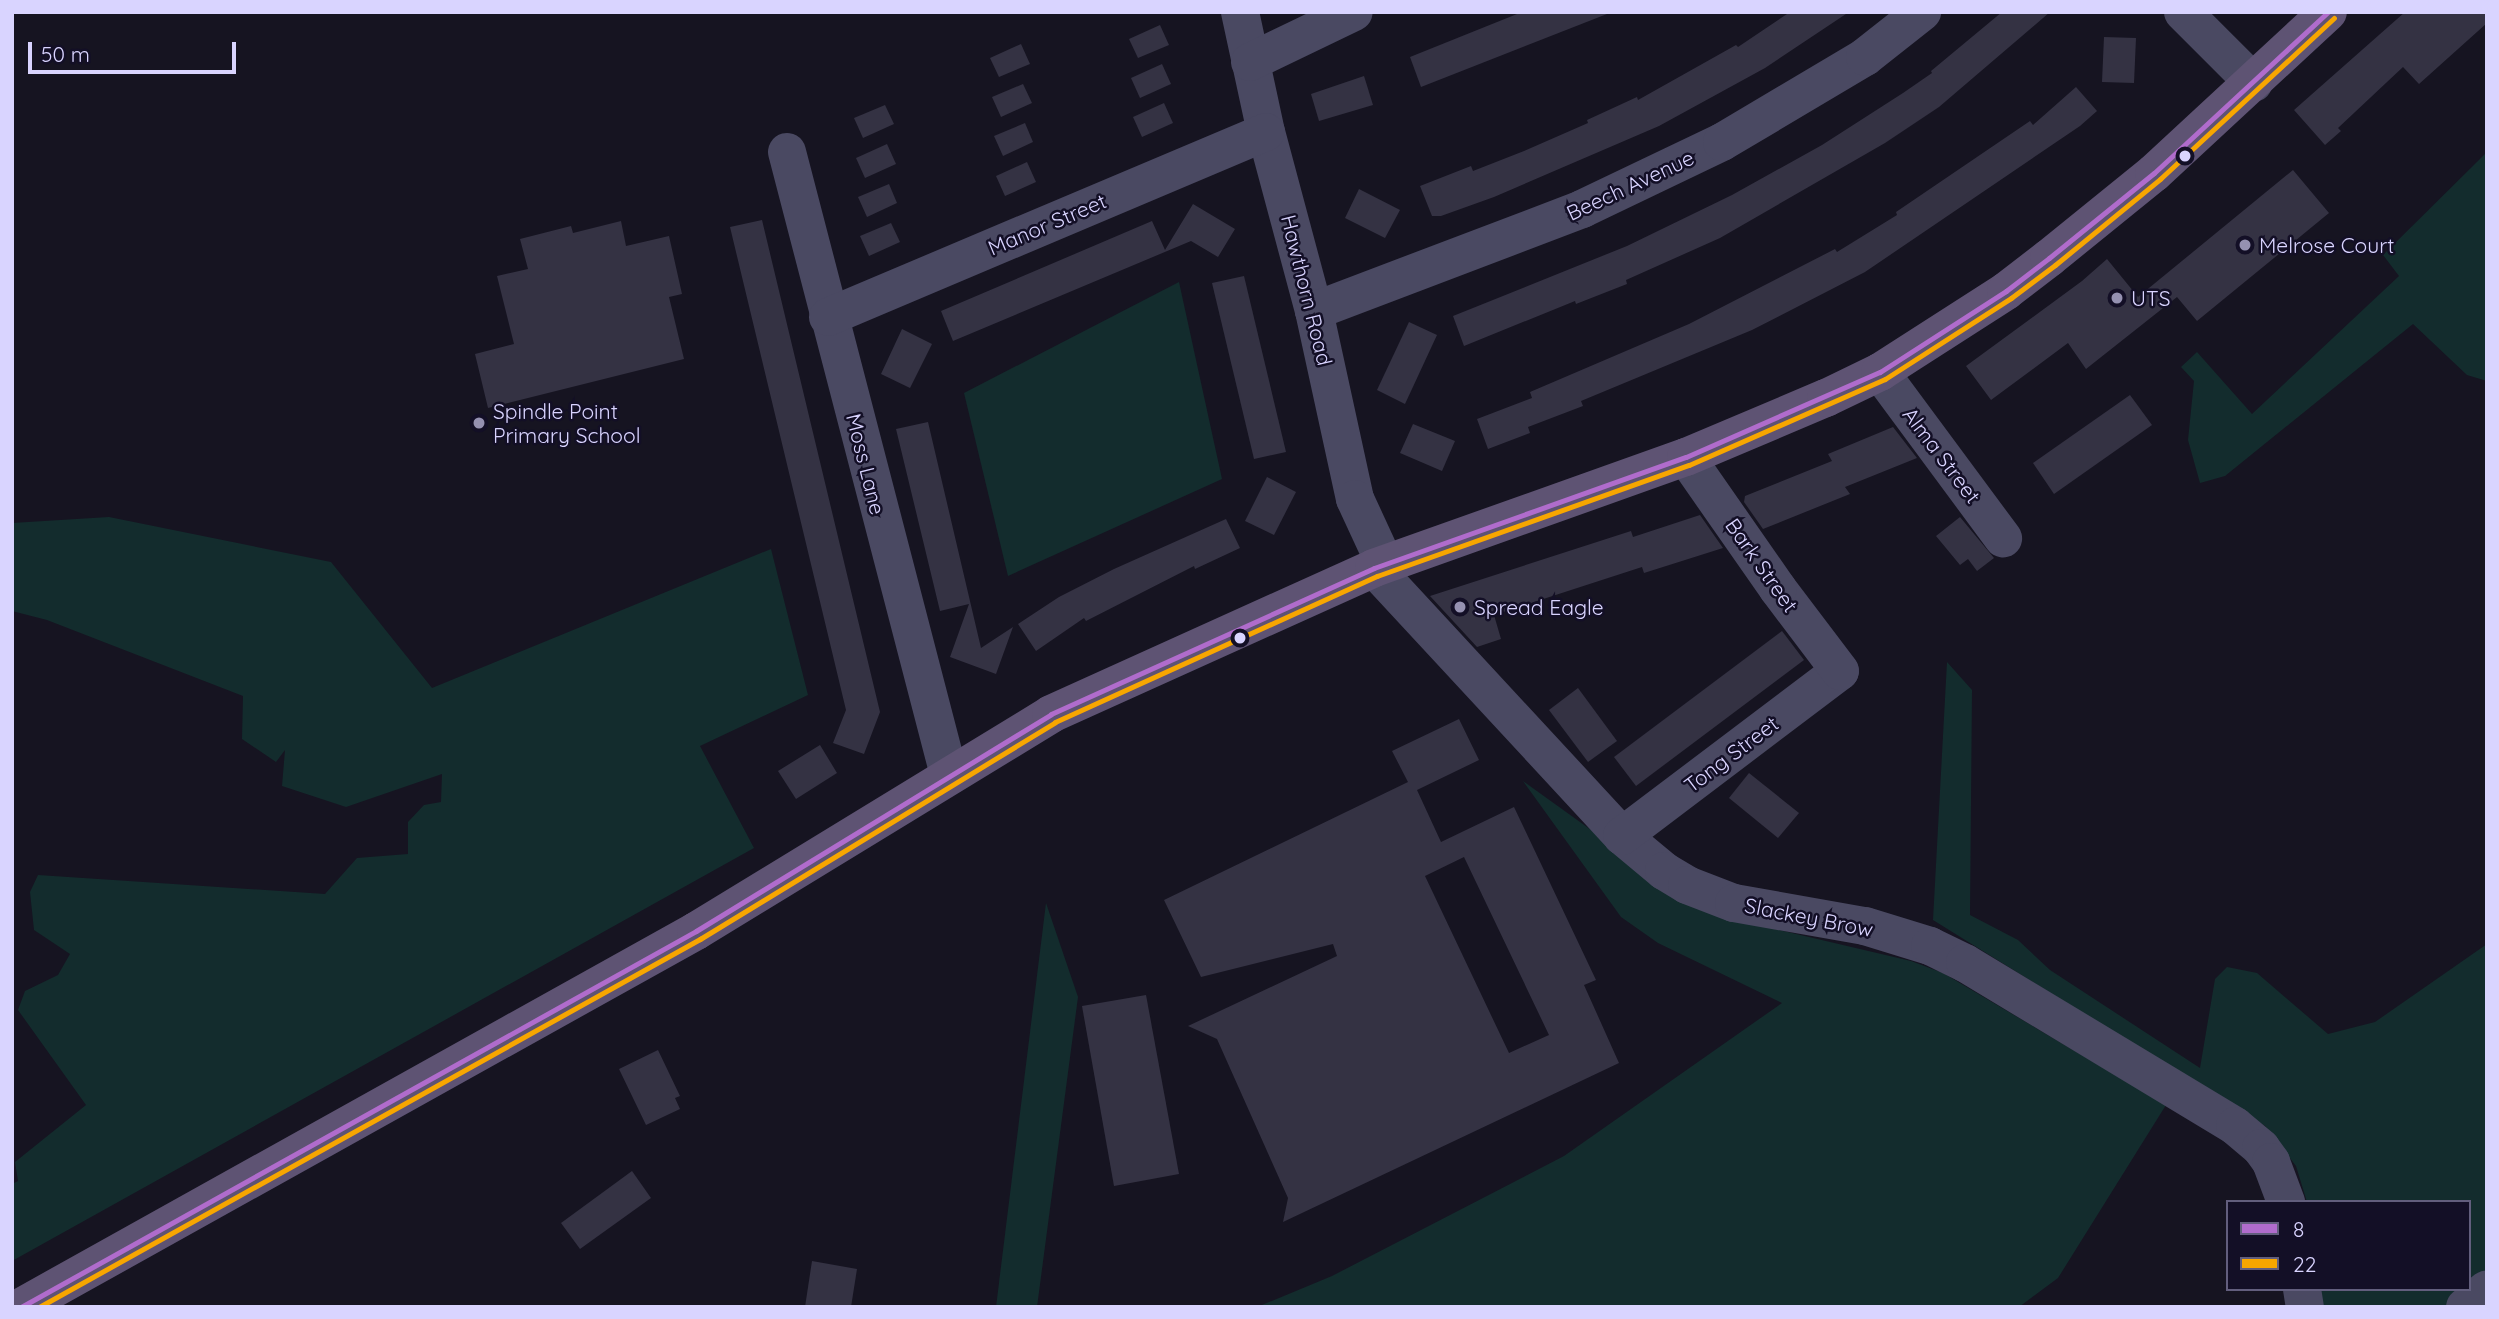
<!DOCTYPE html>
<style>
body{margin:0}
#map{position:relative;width:2499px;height:1319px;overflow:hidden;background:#161421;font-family:Quicksand,sans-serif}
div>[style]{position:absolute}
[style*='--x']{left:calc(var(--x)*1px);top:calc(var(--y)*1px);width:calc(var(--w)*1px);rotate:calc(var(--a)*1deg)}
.green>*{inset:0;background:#132c2d}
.building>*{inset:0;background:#343243}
.minor>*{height:38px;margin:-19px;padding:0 19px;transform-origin:19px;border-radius:19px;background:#4a4962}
.major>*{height:38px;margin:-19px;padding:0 19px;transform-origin:19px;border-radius:19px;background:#5e5373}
.bus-1>*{height:5px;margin:-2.5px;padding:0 2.5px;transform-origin:2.5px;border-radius:2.5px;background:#b06ccc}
.bus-2>*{height:5px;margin:-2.5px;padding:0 2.5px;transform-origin:2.5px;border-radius:2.5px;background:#f7a600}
.dots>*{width:19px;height:19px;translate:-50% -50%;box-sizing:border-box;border:4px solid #130f26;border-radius:50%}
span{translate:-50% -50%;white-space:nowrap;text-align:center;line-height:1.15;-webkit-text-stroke:5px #130f26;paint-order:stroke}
.street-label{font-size:21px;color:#d9d4ff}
.poi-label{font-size:21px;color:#d9d4ff}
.left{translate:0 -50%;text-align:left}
.frame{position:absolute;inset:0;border:14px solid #d9d4ff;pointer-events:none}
.legend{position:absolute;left:2226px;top:1200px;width:245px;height:91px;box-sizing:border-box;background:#130f26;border:2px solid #625e7d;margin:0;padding:9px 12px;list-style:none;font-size:21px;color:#d9d4ff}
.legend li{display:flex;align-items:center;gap:14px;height:35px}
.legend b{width:35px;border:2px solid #625e7d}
.scale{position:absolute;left:28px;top:42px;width:208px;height:32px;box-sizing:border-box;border:4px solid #d9d4ff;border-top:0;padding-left:9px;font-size:21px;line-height:24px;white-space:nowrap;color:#d9d4ff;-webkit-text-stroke:5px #130f26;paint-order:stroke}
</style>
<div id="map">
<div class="green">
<i style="clip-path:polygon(2487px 152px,2487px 381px,2467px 375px,2413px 324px,2225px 476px,2200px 483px,2188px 440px,2194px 381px,2181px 367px,2197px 352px,2252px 414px,2399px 276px,2383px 255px)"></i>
<i style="clip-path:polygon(1179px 282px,1222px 479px,1008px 576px,964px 393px)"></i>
<i style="clip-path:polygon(109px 517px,331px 562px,432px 688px,771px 549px,808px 695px,700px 746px,754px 848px,12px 1261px,12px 1184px,18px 1181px,15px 1162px,86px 1105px,18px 1010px,25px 991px,58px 975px,70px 954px,34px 930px,30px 892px,38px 875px,325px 894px,357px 858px,408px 854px,408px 822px,424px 805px,441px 802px,442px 774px,346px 807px,282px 786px,285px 750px,276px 762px,242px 739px,243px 696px,47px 620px,12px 611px,12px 523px)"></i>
<i style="clip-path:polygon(1947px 662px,1972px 690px,1970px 915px,2018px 940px,2050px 970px,2200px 1068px,2215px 979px,2227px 967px,2257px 973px,2328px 1034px,2375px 1022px,2487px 944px,2487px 1277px,2451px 1307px,2322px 1307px,2320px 1289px,2469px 1289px,2469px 1202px,2307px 1202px,2296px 1166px,2265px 1126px,1933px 920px)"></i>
<i style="clip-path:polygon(1523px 781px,1612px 845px,1720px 916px,1911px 961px,1943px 973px,2166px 1105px,2058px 1278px,2019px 1307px,1257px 1307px,1332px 1276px,1564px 1156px,1782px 1003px,1658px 943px,1621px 917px)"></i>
<i style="clip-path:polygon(1046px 903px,1078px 997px,1037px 1307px,996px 1307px)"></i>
</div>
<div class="building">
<i style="clip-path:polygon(1522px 12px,1607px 14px,1421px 87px,1410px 57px)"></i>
<i style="clip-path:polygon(1790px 12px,1849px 12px,1765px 68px,1659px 126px,1494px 197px,1441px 216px,1432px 216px,1420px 186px,1471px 166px,1473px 171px,1524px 151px,1588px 123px,1587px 120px,1637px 97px,1638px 100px,1736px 45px,1738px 47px)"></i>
<i style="clip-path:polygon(2002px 12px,2050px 12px,1939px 107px,1885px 143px,1720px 238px,1626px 280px,1627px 284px,1576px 304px,1575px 301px,1464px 346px,1453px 316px,1627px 246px,1732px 195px,1822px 145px,1903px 93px,1932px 73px,1931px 71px)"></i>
<i style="clip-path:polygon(2405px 12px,2487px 12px,2487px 23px,2419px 84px,2403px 67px,2338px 128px,2341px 131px,2325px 145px,2294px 110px)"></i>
<i style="clip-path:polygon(1160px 25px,1169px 45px,1138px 58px,1129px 39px)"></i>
<i style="clip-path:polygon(2104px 37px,2136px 38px,2134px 83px,2102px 82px)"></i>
<i style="clip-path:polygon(1021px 44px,1030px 64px,999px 77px,990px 58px)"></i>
<i style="clip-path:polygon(1162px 64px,1171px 84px,1140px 98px,1131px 78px)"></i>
<i style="clip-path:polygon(1364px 76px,1373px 105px,1319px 121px,1311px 94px)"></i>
<i style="clip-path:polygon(1023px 84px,1032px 103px,1001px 117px,992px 97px)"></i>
<i style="clip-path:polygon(2076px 87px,2097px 111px,2080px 126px,1865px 272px,1752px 330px,1581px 401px,1583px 406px,1528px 427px,1530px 433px,1488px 449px,1477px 419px,1532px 398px,1530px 392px,1689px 324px,1835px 249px,1837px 252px,1897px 215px,1896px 212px,2030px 121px,2033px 125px)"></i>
<i style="clip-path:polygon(1164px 103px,1173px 123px,1142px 137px,1133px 117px)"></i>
<i style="clip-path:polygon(885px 105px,894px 124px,863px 138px,854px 118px)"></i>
<i style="clip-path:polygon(1025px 123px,1033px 142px,1003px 156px,994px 136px)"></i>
<i style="clip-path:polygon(887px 144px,896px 164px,865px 178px,856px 158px)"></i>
<i style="clip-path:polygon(1027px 162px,1036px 182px,1005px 196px,996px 176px)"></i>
<i style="clip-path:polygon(2293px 170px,2329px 213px,2197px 321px,2177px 297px,2086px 369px,2068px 343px,1991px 400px,1966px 366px,2082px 281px,2107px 259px,2138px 297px)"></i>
<i style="clip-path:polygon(889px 184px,897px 203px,867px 217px,858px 197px)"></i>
<i style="clip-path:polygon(1359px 189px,1400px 210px,1385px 238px,1345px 218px)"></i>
<i style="clip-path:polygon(1193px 204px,1235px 229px,1218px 257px,1191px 241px,953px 341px,941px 311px,1152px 221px,1165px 250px)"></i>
<i style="clip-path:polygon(762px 220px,880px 712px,864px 754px,833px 743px,846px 710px,730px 227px)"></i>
<i style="clip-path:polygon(621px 221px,626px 246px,669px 236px,682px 294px,669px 297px,684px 359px,488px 408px,475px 354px,514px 344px,497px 276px,528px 269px,520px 239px,571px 226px,573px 233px)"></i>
<i style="clip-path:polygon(891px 223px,900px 242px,869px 256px,860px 236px)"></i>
<i style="clip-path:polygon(1244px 276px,1286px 452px,1254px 459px,1212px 283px)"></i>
<i style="clip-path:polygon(1409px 322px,1437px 335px,1405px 404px,1377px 390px)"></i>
<i style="clip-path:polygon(902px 329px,932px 344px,910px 388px,881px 374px)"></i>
<i style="clip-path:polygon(2130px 395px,2152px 425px,2054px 494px,2033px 463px)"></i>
<i style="clip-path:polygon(928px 422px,981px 648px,1013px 627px,996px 674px,950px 657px,969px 604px,940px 611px,896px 429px)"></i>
<i style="clip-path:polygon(1413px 424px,1455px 441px,1442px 471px,1400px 453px)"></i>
<i style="clip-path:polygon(1893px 427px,1917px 458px,1845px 487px,1850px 494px,1763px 529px,1744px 502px,1745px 496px,1832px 461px,1828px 454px)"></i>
<i style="clip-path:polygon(1267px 477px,1296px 492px,1274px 535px,1245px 521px)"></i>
<i style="clip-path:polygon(1700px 515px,1723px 548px,1644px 573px,1642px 567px,1494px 615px,1501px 639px,1477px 647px,1430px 596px,1631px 531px,1633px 537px)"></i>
<i style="clip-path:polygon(1960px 517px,1994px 558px,1977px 571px,1968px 559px,1960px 565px,1936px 536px)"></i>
<i style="clip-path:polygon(1226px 519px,1240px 548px,1195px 569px,1194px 566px,1086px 621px,1084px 618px,1036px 651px,1018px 624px,1059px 597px,1114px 569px)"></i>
<i style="clip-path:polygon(1782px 631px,1804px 660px,1636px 786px,1614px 757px)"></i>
<i style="clip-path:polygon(1578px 688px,1617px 741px,1588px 762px,1549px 710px)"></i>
<i style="clip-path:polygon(evenodd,1459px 719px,1479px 760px,1417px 790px,1441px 842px,1514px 807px,1596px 980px,1584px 985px,1619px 1063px,1283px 1222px,1288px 1198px,1217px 1039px,1188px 1026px,1337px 956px,1333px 944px,1201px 977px,1164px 900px,1408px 782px,1392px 751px,1459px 719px,1464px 857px,1549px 1035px,1509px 1053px,1425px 876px,1464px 857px)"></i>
<i style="clip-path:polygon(820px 745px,837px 773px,796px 799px,778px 771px)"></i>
<i style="clip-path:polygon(1749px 773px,1799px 813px,1778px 838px,1729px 798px)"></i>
<i style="clip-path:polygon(1146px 995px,1179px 1174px,1114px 1186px,1082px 1006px)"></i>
<i style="clip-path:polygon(658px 1050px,680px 1096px,675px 1098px,680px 1109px,646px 1125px,619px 1069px)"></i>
<i style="clip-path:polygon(632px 1171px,651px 1198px,580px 1249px,561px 1223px)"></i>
<i style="clip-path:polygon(812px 1261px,857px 1269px,851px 1307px,805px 1307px)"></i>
</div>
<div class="minor">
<i style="--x:1240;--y:12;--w:123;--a:77.8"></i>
<i style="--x:1266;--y:132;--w:185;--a:75"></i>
<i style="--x:1314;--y:311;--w:192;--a:77.7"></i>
<i style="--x:1355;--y:499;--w:72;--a:65.2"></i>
<i style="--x:2183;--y:12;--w:100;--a:45"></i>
<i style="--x:1250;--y:62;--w:115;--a:-25.7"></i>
<i style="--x:787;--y:152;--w:644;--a:75.42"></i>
<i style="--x:1314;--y:311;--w:287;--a:-20.8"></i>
<i style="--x:1582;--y:209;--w:155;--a:-25.6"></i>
<i style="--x:1722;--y:142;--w:166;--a:-30.7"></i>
<i style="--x:1865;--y:57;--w:73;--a:-38.3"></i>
<i style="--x:828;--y:317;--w:475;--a:-22.9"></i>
<i style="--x:1880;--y:372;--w:207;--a:53.5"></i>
<i style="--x:1374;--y:568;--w:365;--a:47.2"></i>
<i style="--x:1622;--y:836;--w:55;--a:39.8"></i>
<i style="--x:1664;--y:871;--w:27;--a:31"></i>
<i style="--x:1687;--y:885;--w:50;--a:21"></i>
<i style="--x:1734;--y:903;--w:133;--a:10"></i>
<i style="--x:1865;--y:926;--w:68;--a:17.1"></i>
<i style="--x:1930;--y:946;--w:39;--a:26"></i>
<i style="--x:1965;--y:963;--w:315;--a:31.1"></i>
<i style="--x:2235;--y:1126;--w:34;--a:40"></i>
<i style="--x:2261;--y:1148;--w:17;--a:54"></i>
<i style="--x:2271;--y:1162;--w:43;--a:69.4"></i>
<i style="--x:1622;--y:836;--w:273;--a:-37.1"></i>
<i style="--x:1840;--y:671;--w:103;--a:-127.1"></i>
<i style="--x:1778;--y:589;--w:161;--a:-124.9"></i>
<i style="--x:2302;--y:1289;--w:18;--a:81"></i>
<i style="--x:2465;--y:1307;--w:28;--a:-39"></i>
</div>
<div class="major">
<i style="--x:21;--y:1307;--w:773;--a:-29.12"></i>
<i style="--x:696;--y:931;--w:416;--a:-31.4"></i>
<i style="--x:1051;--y:714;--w:354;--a:-24.3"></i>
<i style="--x:1374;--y:568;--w:331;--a:-19.6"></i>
<i style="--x:1686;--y:457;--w:152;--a:-22.9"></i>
<i style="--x:1826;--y:398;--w:60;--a:-25.7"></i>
<i style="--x:1880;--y:372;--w:150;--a:-32.7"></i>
<i style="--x:2006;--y:291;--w:54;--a:-37.5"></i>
<i style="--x:2049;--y:258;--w:135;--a:-39"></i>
<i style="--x:2154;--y:173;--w:237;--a:-42.8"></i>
</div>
<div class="bus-1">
<i style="--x:21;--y:1307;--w:773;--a:-29.12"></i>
<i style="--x:696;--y:931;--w:416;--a:-31.4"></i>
<i style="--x:1051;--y:714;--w:354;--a:-24.3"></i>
<i style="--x:1374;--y:568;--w:331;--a:-19.6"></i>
<i style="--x:1686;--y:457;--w:212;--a:-23.7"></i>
<i style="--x:1880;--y:372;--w:150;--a:-32.7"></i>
<i style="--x:2006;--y:291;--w:54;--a:-37.5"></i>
<i style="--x:2049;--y:258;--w:135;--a:-39"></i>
<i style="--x:2154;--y:173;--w:237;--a:-42.8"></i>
</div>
<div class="bus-2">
<i style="--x:39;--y:1307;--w:757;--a:-29.11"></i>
<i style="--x:700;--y:939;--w:416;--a:-31.4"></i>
<i style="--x:1055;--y:722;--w:354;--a:-24.4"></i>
<i style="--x:1377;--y:576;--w:331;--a:-19.6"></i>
<i style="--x:1689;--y:465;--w:214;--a:-23.7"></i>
<i style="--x:1885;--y:379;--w:150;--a:-32.7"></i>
<i style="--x:2011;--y:298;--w:55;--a:-36.9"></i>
<i style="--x:2055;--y:265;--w:136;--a:-39.3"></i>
<i style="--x:2160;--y:179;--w:237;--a:-42.8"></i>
</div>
<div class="dots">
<i style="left:2185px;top:156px;background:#d9d4ff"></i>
<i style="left:2245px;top:245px;background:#9591b1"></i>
<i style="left:2117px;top:298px;background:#9591b1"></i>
<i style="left:479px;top:423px;background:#9591b1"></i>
<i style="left:1460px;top:607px;background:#9591b1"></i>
<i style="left:1240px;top:638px;background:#d9d4ff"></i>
</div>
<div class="street-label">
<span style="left:1630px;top:185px;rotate:-25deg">Beech Avenue</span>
<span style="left:1047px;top:224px;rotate:-23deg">Manor Street</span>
<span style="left:1307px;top:290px;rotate:76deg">Hawthorn Road</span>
<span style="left:1942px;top:455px;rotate:53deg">Alma Street</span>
<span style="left:866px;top:464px;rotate:76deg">Moss Lane</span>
<span style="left:1762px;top:565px;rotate:55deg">Bark Street</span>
<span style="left:1731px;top:754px;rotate:-37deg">Tong Street</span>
<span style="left:1809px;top:917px;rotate:11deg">Slackey Brow</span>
</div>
<div class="poi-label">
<span class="left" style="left:2259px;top:245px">Melrose Court</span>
<span class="left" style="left:2131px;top:298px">UTS</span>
<span class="left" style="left:493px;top:423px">Spindle Point<br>Primary School</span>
<span class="left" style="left:1474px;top:607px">Spread Eagle</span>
</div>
<div class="frame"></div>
<ul class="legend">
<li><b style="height:9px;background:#b06ccc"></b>8</li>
<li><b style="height:9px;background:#f7a600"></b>22</li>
</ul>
<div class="scale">50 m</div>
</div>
